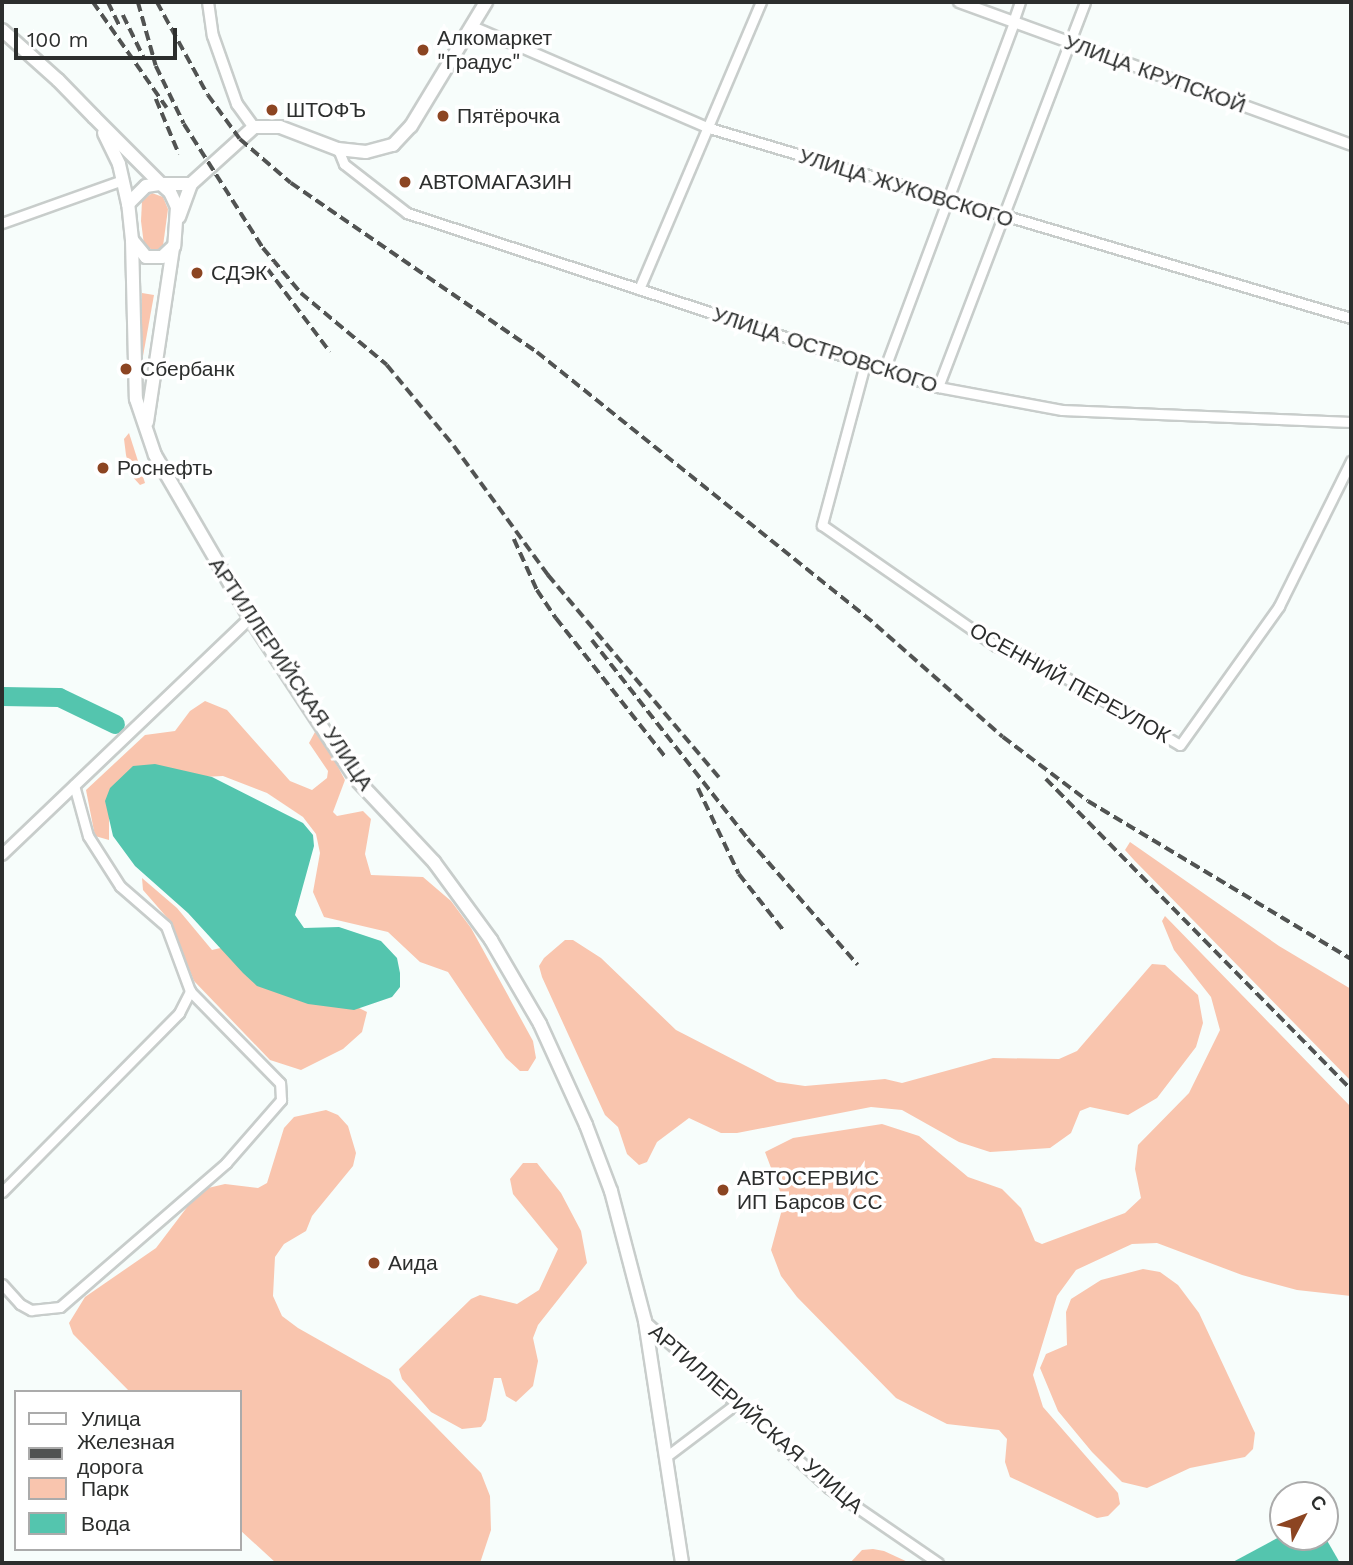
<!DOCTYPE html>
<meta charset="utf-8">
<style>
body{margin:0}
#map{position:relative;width:1353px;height:1565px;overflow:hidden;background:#f7fdfb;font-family:"Work Sans",sans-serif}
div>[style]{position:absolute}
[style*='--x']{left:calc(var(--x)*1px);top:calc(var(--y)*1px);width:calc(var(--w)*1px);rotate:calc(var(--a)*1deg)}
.green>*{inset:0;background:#f9c5ae}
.water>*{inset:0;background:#54c5ae}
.river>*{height:19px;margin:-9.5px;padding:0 9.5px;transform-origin:9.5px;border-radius:9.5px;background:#54c5ae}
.roads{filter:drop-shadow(2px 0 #c8cdcb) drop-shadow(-2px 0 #c8cdcb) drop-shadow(0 2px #c8cdcb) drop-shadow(0 -2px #c8cdcb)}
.minor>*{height:9px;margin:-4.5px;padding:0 4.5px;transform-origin:4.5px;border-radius:4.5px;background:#fff}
.tertiary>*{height:10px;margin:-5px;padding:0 5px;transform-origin:5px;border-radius:5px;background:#fff}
.secondary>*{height:12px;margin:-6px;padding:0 6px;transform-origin:6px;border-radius:6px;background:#fff}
.rail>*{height:3.5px;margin-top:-1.75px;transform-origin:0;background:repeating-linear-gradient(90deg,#515352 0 10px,transparent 0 15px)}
.dots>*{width:19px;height:19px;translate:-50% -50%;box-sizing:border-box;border:4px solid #fff;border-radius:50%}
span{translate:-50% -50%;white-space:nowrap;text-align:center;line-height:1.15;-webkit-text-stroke:7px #fff;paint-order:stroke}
.poi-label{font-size:21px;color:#2c2e2d}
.left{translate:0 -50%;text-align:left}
.street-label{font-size:21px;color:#2c2e2d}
.frame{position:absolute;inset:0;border:4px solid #2c2e2d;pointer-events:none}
.legend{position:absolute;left:14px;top:1390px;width:228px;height:161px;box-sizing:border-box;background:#fff;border:2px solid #ababab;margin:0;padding:9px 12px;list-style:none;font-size:21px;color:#2c2e2d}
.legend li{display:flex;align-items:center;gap:14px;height:35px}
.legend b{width:35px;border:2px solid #ababab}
.north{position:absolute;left:1269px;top:1481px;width:70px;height:70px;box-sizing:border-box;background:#fff;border:2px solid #ababab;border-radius:50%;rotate:48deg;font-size:19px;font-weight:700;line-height:28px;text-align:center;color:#2c2e2d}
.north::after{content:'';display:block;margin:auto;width:24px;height:32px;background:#8c4522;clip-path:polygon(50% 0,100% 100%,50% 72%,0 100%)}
.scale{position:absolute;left:14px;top:28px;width:163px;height:32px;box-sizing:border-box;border:4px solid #2c2e2d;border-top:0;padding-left:9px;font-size:21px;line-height:24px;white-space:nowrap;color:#2c2e2d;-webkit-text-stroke:5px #fff;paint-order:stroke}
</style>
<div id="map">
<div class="green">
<i style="clip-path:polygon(152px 193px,163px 197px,168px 209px,163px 246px,156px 252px,144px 245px,141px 221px,142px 201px)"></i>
<i style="clip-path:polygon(142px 293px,154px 295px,143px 356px,141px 356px)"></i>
<i style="clip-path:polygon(129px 433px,145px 483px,140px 485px,131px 475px,126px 455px,124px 439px)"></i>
<i style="clip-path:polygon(205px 701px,227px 710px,290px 781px,312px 790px,327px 778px,328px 771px,309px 743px,315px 732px,321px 735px,345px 780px,333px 812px,337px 816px,363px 811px,371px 819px,365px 854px,371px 875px,423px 877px,451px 901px,471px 928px,533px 1041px,536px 1058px,528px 1071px,520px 1071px,506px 1058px,448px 972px,420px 962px,388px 932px,324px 917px,313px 892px,320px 853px,316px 834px,303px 817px,267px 793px,223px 776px,183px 778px,109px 805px,109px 840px,95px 836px,86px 790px,145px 735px,175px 731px,190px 711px)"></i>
<i style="clip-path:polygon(1130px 842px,1279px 946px,1351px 989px,1351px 1081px,1134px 860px,1125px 850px)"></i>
<i style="clip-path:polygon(142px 878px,177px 908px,212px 950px,233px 945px,367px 1012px,362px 1032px,343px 1049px,301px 1070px,270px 1060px,194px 981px,170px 921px,143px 890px)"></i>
<i style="clip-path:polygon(1165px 916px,1351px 1107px,1351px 1296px,1297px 1290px,1242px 1275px,1157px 1243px,1132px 1244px,1076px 1270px,1057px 1296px,1033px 1375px,1043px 1407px,1118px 1493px,1120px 1504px,1108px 1516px,1097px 1518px,1010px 1477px,1005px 1462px,1007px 1439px,999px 1430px,947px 1424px,896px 1398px,797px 1297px,781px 1276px,771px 1250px,784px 1202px,765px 1152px,793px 1138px,882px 1124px,919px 1136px,968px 1177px,1002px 1189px,1021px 1208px,1035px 1241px,1042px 1244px,1125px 1213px,1141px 1198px,1135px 1169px,1138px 1145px,1189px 1093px,1220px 1030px,1211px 997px,1174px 950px,1162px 921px)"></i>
<i style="clip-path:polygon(565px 940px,573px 940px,601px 958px,676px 1030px,777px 1082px,805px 1086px,885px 1079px,902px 1083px,993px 1058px,1059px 1059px,1077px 1051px,1152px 964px,1165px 965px,1198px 995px,1203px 1023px,1196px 1047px,1157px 1098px,1128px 1115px,1090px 1107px,1080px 1111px,1071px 1133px,1050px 1148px,990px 1152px,959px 1142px,902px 1110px,871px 1107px,737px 1133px,721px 1133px,689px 1118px,657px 1142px,647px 1162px,639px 1165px,627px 1154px,618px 1127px,605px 1115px,542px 977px,539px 966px,544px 958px)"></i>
<i style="clip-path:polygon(326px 1110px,338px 1115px,348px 1126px,356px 1153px,353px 1166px,312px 1216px,306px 1231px,284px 1244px,275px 1257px,273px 1296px,282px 1316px,298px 1328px,390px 1380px,481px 1473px,490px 1496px,491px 1530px,480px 1563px,276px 1563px,240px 1530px,240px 1392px,130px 1392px,73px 1334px,69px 1323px,85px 1297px,156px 1248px,191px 1202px,208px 1188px,225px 1184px,258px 1188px,267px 1183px,284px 1128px,294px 1117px)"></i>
<i style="clip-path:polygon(523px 1163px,537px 1163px,561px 1193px,581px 1231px,587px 1263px,538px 1325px,533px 1338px,538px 1361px,533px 1386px,516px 1402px,506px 1396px,501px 1378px,494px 1378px,486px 1420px,481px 1427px,462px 1429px,431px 1412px,402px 1379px,399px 1369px,471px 1299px,480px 1295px,517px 1304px,539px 1290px,558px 1249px,513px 1194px,510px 1179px)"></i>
<i style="clip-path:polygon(1143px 1269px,1160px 1272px,1178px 1285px,1199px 1313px,1255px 1433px,1253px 1449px,1245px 1457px,1190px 1468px,1147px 1488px,1122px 1482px,1092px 1452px,1058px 1411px,1040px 1368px,1046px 1354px,1067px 1345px,1066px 1312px,1071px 1299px,1101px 1280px)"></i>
<i style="clip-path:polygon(873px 1549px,884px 1551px,910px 1563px,850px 1563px,862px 1550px)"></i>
</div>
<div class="water">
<i style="clip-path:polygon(155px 764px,212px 777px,303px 823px,313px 835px,314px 846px,295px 915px,304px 928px,339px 927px,381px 941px,397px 958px,400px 973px,400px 987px,392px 997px,354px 1010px,308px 1004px,257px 986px,243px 973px,188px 913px,135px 866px,113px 836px,105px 801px,110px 788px,133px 766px)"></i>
<i style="clip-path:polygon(1283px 1535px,1325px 1537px,1340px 1563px,1231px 1563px)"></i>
</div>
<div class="river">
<i style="--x:2;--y:696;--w:57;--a:1"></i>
<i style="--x:59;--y:697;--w:62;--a:25.7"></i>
</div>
<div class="roads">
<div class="minor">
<i style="--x:1013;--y:22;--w:21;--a:-71"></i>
<i style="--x:472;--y:26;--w:255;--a:23.3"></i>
<i style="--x:706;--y:127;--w:673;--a:16.5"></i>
<i style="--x:338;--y:149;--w:16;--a:68"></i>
<i style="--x:344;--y:164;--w:80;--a:37.9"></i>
<i style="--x:407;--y:213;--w:559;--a:18.14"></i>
<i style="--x:938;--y:387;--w:126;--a:10.5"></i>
<i style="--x:1062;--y:410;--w:289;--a:2.4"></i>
<i style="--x:2;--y:223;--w:128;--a:-19.6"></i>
<i style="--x:639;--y:289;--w:312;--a:-67"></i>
<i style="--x:865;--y:364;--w:167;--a:105"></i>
<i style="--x:822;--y:525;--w:212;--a:34.8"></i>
<i style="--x:996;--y:646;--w:40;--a:18.9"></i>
<i style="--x:1034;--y:659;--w:169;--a:30.5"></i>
<i style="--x:1180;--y:745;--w:171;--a:-54.5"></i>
<i style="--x:1279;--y:606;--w:162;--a:-63.6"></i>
<i style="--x:884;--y:370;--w:371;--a:-69.5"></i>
<i style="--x:938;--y:387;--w:412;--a:-69.1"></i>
<i style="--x:2;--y:1192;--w:252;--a:-45.3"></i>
<i style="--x:179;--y:1013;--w:25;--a:-63"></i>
<i style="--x:190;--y:991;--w:69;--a:-110.3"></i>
<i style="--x:166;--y:926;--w:61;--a:-139"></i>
<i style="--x:120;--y:886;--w:59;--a:-122.6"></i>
<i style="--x:88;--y:836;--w:53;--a:-105.4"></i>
<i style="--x:2;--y:1284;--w:27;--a:48"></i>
<i style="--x:20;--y:1304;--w:13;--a:29"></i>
<i style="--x:31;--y:1310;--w:29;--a:-6"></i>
<i style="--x:60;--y:1307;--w:220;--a:-40.9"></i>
<i style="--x:226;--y:1163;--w:84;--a:-48.9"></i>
<i style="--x:281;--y:1100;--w:17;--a:-93"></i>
<i style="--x:280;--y:1083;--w:129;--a:-134.4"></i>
<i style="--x:645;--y:1321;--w:248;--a:42.2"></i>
<i style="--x:829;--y:1488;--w:132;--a:34.5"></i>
<i style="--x:667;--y:1456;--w:88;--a:-37.1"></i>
</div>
<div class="tertiary">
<i style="--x:208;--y:2;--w:34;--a:82"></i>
<i style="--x:213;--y:36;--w:72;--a:70.6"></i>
<i style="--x:237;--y:104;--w:29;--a:54"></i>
<i style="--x:959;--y:2;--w:417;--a:20"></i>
<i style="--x:2;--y:855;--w:343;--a:-43.7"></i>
</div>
<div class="secondary">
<i style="--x:2;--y:30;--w:75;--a:41.8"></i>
<i style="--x:58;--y:80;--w:52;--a:45.8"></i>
<i style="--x:94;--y:117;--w:95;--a:45"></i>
<i style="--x:161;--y:184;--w:12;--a:42"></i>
<i style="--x:170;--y:192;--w:17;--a:65"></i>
<i style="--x:177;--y:207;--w:39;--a:94"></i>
<i style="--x:174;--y:246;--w:16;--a:137"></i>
<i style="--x:162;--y:257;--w:16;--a:180"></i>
<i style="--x:146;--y:257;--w:22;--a:-129"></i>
<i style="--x:132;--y:240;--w:36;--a:-96"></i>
<i style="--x:128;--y:204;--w:25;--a:-45"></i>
<i style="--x:146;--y:186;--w:15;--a:-8"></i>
<i style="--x:161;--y:184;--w:30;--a:0"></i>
<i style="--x:104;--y:133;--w:34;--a:64"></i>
<i style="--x:119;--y:164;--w:41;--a:77.3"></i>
<i style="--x:191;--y:184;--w:85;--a:-42.1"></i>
<i style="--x:254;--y:127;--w:26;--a:0"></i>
<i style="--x:280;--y:127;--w:62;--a:20.8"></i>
<i style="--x:338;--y:149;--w:28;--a:6"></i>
<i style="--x:366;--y:152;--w:28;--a:-15"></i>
<i style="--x:393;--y:145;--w:26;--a:-47"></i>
<i style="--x:411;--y:126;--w:145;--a:-58.8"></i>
<i style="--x:179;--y:217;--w:35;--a:-70"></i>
<i style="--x:132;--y:240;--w:159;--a:88.6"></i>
<i style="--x:136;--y:399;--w:59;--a:71.3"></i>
<i style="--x:155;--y:455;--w:189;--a:59.8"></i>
<i style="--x:250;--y:618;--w:193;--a:56.6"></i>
<i style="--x:356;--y:779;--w:114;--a:46.8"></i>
<i style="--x:434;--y:862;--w:97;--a:53.8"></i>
<i style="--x:491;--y:940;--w:97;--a:59.7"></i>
<i style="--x:540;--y:1024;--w:111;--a:65.5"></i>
<i style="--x:586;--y:1125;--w:71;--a:69.3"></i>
<i style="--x:611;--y:1191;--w:134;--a:75.3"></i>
<i style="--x:645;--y:1321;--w:245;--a:81.3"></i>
<i style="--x:147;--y:422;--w:177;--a:-81.5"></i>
</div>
</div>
<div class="rail">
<i style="--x:93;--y:2;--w:129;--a:55.1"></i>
<i style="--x:108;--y:2;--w:28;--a:64"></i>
<i style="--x:138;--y:2;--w:66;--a:74.3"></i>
<i style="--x:156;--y:66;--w:64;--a:64.2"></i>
<i style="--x:184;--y:124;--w:147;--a:57.5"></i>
<i style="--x:263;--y:248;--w:59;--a:49.8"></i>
<i style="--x:301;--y:293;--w:112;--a:39.9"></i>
<i style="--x:387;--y:365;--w:105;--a:50.4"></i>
<i style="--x:454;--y:446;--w:160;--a:53.9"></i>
<i style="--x:548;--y:575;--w:265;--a:49.8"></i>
<i style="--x:157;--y:2;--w:106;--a:61.3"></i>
<i style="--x:208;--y:95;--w:54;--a:54"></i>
<i style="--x:240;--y:139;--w:67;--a:40.8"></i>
<i style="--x:291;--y:183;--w:298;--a:34.5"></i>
<i style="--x:537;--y:352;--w:435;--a:38.8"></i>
<i style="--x:876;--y:625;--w:169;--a:41.4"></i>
<i style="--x:1003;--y:737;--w:106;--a:37"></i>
<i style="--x:1088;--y:801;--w:307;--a:31"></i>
<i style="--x:123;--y:15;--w:48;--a:64"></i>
<i style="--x:156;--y:99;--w:60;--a:67.3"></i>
<i style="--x:267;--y:268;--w:105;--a:53.1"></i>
<i style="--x:514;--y:539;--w:56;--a:65.7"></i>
<i style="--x:537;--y:590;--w:34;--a:56"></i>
<i style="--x:556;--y:618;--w:179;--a:51.8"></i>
<i style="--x:592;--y:640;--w:253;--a:51.9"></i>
<i style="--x:748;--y:839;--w:167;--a:48.9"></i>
<i style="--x:1046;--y:779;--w:435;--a:45.5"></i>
<i style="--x:698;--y:788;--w:95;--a:64.5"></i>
<i style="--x:739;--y:874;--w:74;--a:51.6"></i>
</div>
<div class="dots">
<i style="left:423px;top:50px;background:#8c4522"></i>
<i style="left:272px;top:110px;background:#8c4522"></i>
<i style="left:443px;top:116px;background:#8c4522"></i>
<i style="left:405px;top:182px;background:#8c4522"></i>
<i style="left:197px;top:273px;background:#8c4522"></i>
<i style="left:126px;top:369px;background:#8c4522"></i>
<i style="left:103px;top:468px;background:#8c4522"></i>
<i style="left:723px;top:1190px;background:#8c4522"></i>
<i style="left:374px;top:1263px;background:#8c4522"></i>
</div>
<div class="poi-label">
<span class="left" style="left:437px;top:50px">Алкомаркет<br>"Градус"</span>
<span class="left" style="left:286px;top:110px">ШТОФЪ</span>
<span class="left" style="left:457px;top:116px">Пятёрочка</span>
<span class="left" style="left:419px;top:182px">АВТОМАГАЗИН</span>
<span class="left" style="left:211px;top:273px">СДЭК</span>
<span class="left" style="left:140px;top:369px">Сбербанк</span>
<span class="left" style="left:117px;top:468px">Роснефть</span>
<span class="left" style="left:737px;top:1190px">АВТОСЕРВИС<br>ИП Барсов СС</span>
<span class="left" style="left:388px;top:1263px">Аида</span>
</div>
<div class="street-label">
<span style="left:1155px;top:74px;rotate:20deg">УЛИЦА КРУПСКОЙ</span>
<span style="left:906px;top:188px;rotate:17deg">УЛИЦА ЖУКОВСКОГО</span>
<span style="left:825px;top:350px;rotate:18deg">УЛИЦА ОСТРОВСКОГО</span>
<span style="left:291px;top:674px;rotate:56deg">АРТИЛЛЕРИЙСКАЯ УЛИЦА</span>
<span style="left:1070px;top:683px;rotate:29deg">ОСЕННИЙ ПЕРЕУЛОК</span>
<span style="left:756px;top:1419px;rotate:41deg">АРТИЛЛЕРИЙСКАЯ УЛИЦА</span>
</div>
<div class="frame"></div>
<ul class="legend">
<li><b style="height:9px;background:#fff"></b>Улица</li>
<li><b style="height:9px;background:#515352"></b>Железная дорога</li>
<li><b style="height:19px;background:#f9c5ae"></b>Парк</li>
<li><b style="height:19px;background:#54c5ae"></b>Вода</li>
</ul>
<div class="north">С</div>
<div class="scale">100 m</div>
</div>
